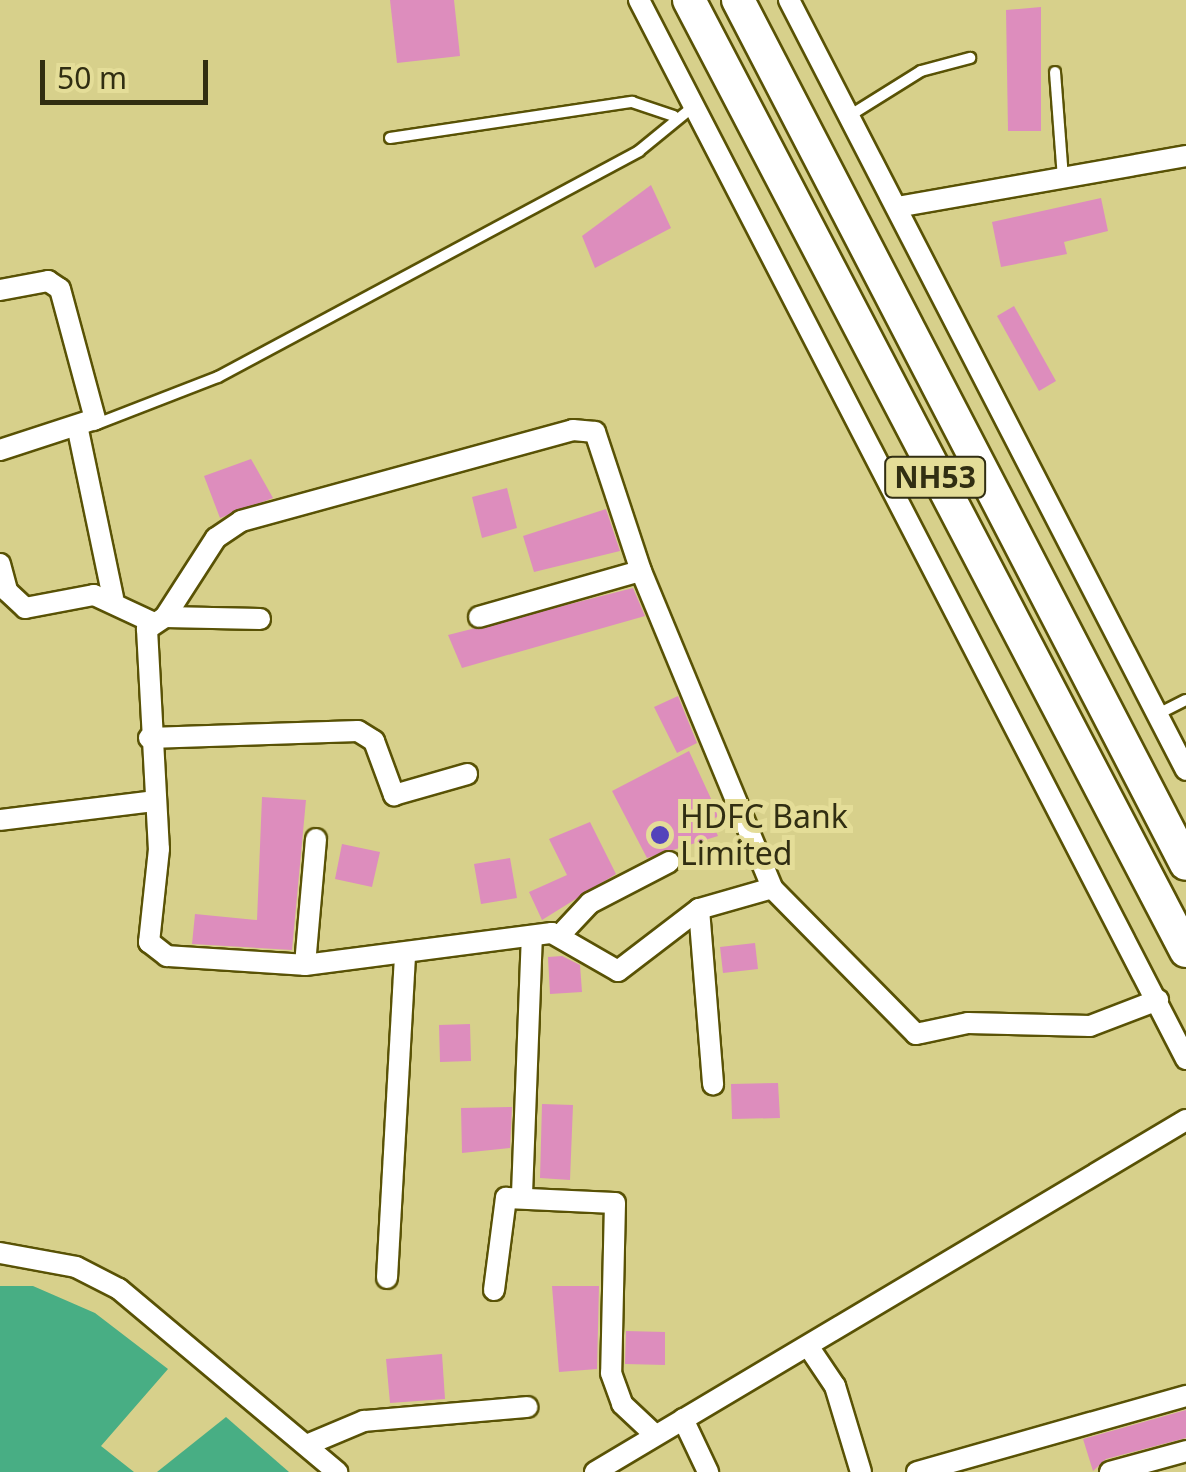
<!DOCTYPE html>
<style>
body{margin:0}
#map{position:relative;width:1186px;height:1472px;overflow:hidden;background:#d7d08b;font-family:"Noto Sans",sans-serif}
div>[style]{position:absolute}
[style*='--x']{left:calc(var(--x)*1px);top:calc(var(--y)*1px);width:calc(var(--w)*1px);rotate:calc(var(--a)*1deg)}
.forest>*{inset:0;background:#48ae84}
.building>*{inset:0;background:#dd8dbd}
.roads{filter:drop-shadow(2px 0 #595205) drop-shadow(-2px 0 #595205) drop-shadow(0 2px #595205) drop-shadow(0 -2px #595205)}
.service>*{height:10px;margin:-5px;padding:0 5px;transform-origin:5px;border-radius:5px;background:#fff}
.minor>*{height:20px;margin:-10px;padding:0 10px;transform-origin:10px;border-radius:10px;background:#fff}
.trunk>*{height:32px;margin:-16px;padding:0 16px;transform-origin:16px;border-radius:16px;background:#fff}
.dots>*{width:28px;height:28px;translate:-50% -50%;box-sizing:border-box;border:5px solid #e4dd98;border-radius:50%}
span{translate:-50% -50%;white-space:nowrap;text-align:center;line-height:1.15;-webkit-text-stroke:10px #e4dd98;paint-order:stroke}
.shield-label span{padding:2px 8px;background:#e4dd98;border:2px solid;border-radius:8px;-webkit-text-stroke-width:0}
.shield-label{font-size:30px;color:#312e12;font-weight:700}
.poi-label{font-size:32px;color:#312e12}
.left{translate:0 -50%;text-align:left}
.scale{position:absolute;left:40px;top:60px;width:168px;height:45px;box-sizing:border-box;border:5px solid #312e12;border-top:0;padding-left:12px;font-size:30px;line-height:35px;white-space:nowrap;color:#312e12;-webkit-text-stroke:8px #e4dd98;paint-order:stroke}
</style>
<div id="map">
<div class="forest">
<i style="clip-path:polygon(0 1286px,33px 1286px,95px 1313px,168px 1369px,101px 1446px,134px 1472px,0 1472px)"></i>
<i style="clip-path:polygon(226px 1417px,289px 1472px,157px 1472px)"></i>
</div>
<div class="building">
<i style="clip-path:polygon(390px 0,454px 0,460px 56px,397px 63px)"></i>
<i style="clip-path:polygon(1041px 7px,1041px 131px,1008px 131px,1006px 10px)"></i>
<i style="clip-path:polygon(651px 185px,671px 228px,595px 268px,582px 236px)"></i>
<i style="clip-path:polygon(1101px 198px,1108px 231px,1064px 242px,1067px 254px,1001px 267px,992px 222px)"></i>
<i style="clip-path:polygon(1014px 306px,1056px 381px,1039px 391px,997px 316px)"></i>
<i style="clip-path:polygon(251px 459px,273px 498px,220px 518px,204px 476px)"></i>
<i style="clip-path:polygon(507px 488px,517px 528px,482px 538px,472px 497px)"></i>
<i style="clip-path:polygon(606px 509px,620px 551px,534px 572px,523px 536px)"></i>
<i style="clip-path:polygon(633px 588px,645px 616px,462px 668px,448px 635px)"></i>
<i style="clip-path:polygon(678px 696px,697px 743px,677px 753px,654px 707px)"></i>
<i style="clip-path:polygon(689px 751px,719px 816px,711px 820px,718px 836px,647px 858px,612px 791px)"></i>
<i style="clip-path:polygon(262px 797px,306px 800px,292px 950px,192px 944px,195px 914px,257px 920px)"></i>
<i style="clip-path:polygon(590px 822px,616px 874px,542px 920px,529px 892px,567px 875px,549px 839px)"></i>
<i style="clip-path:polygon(342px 844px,380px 852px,372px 887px,335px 879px)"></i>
<i style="clip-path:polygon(510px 858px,517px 898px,481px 904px,474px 864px)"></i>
<i style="clip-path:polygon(755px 943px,758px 969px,723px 973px,720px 947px)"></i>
<i style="clip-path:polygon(562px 956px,580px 965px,582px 992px,550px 994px,548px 957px)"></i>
<i style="clip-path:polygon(470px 1024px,471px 1061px,440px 1062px,439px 1025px)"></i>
<i style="clip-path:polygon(778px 1083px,780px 1118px,732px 1119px,731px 1084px)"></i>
<i style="clip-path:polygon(542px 1104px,573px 1105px,570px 1180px,540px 1178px)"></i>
<i style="clip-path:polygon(512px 1107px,510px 1148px,462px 1153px,461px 1108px)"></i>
<i style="clip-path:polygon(552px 1286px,599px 1286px,597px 1369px,559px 1372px)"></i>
<i style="clip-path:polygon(626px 1331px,665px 1332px,665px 1365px,625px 1364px)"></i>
<i style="clip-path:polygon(442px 1354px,445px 1399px,390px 1403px,386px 1359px)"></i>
<i style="clip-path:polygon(1186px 1410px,1186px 1438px,1106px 1459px,1093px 1471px,1083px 1439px)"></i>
</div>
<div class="roads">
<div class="service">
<i style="--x:1055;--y:72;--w:107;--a:85.7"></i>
<i style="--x:849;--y:116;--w:85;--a:-32"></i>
<i style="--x:921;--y:71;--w:51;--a:-14.9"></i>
<i style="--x:390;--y:138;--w:245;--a:-8.5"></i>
<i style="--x:632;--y:102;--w:44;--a:18.4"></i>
<i style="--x:94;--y:425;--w:133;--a:-21.2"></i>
<i style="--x:218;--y:377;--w:478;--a:-28.2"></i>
<i style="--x:639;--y:151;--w:71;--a:-39.3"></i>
<i style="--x:1158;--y:714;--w:31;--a:-27"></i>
</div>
<div class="minor">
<i style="--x:639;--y:0;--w:1192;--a:62.68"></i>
<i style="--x:789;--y:0;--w:866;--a:62.73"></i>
<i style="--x:897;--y:207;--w:293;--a:-10"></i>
<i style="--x:0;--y:290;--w:49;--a:-10.6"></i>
<i style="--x:48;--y:281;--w:14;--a:34"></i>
<i style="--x:60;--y:289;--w:135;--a:74.9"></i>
<i style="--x:95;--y:419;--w:100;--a:161.9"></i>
<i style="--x:78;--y:430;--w:172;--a:78.2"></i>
<i style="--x:0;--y:564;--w:28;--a:75"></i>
<i style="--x:7;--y:591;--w:25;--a:43"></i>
<i style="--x:25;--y:608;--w:70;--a:-10.7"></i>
<i style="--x:94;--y:595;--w:64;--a:25"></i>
<i style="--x:165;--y:617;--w:94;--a:-57.2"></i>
<i style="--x:216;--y:538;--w:30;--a:-34"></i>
<i style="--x:241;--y:521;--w:344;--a:-15.3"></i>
<i style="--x:573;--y:430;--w:22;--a:5"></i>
<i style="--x:595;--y:432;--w:146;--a:71.7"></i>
<i style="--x:641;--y:571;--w:343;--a:67.5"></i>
<i style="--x:479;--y:617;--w:168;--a:-15.9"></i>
<i style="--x:260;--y:619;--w:95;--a:-178.8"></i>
<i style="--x:165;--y:617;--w:22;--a:146"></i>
<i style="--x:147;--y:629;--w:220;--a:86.9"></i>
<i style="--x:159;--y:849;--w:94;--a:96.1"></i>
<i style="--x:149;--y:942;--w:23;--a:38"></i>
<i style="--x:167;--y:956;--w:138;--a:3.7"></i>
<i style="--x:149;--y:738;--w:209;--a:-1.9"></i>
<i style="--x:358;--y:731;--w:19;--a:32"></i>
<i style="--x:374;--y:741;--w:58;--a:69.7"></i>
<i style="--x:394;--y:795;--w:76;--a:-16"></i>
<i style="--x:0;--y:820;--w:155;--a:-7"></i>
<i style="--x:316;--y:839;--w:126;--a:95"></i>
<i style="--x:305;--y:965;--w:249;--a:-7.4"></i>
<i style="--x:552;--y:933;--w:76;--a:29.9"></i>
<i style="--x:618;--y:971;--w:102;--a:-37.4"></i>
<i style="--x:699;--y:909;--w:76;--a:-16"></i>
<i style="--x:772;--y:888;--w:205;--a:45.4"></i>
<i style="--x:916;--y:1034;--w:53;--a:-11.9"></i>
<i style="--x:968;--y:1023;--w:122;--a:1.4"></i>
<i style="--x:1090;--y:1026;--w:73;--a:-20.9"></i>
<i style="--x:699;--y:909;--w:176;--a:85.4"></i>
<i style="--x:561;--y:934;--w:42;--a:-46.9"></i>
<i style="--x:590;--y:903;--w:89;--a:-27.4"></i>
<i style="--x:522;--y:1194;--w:258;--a:-87.8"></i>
<i style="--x:0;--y:1253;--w:77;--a:10.4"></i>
<i style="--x:76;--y:1267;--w:48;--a:27.1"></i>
<i style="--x:119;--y:1289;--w:285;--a:40"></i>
<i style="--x:387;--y:1278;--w:323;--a:-86.8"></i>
<i style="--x:494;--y:1290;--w:93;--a:-82.6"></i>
<i style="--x:506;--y:1198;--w:109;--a:2.6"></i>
<i style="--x:615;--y:1203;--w:170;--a:91.3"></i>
<i style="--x:611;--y:1373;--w:33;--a:70"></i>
<i style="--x:622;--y:1404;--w:45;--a:43.2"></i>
<i style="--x:808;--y:1346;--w:48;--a:56"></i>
<i style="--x:835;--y:1386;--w:90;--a:73.2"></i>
<i style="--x:683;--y:1419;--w:59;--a:64.7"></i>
<i style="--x:309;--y:1444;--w:60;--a:-22.7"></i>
<i style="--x:364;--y:1421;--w:164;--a:-4.9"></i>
<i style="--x:595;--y:1472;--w:688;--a:-30.78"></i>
<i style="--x:917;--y:1472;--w:280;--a:-15.8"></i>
<i style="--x:1110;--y:1472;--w:79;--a:-15.4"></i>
</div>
<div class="trunk">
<i style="--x:689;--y:0;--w:1073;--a:62.41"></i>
<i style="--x:738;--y:0;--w:973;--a:62.59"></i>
</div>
</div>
<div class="dots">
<i style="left:660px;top:835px;background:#5343bb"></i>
</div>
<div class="shield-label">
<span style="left:935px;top:477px">NH53</span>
</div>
<div class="poi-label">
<span class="left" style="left:680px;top:835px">HDFC Bank<br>Limited</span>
</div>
<div class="scale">50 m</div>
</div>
